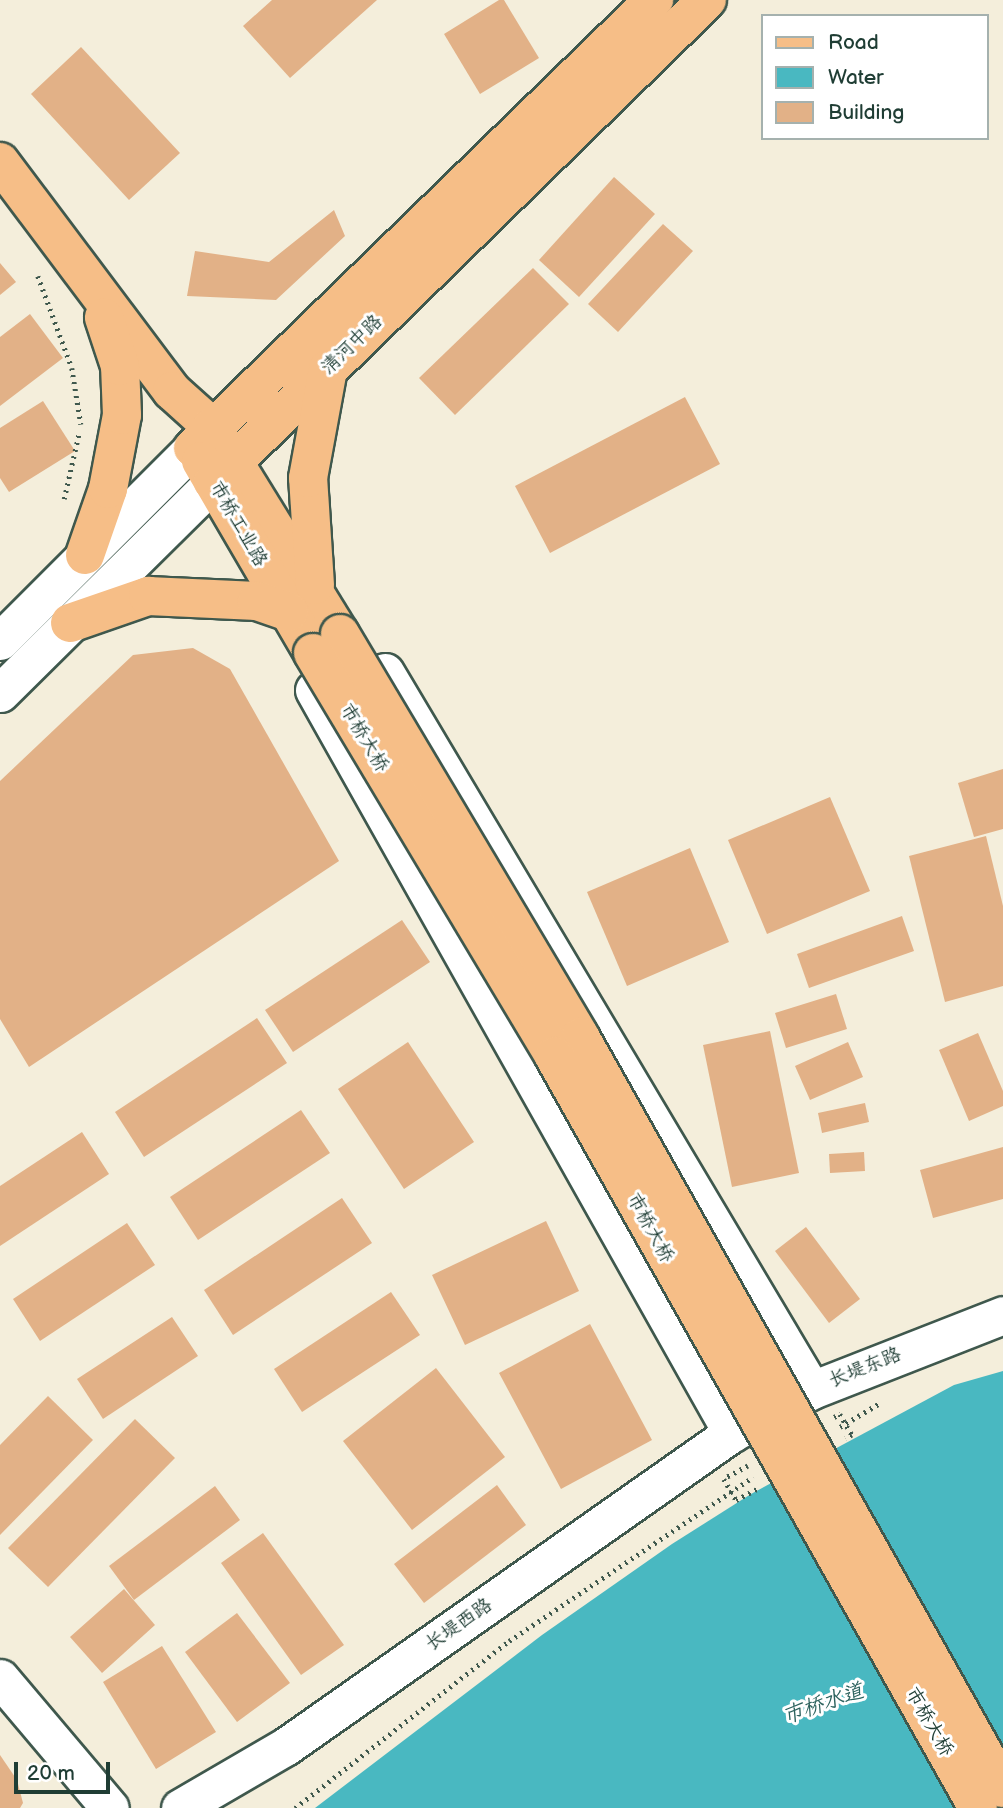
<!DOCTYPE html>
<meta charset="utf-8">
<style>
body{margin:0}
#map{position:relative;width:1003px;height:1808px;overflow:hidden;background:#f4eedb;font-family:"Balsamiq Sans","LXGW WenKai TC",sans-serif}
div>[style]{position:absolute}
[style*='--x']{left:calc(var(--x)*1px);top:calc(var(--y)*1px);width:calc(var(--w)*1px);rotate:calc(var(--a)*1deg)}
.water>*{inset:0;background:#49b8c1}
.building>*{inset:0;background:#e2b187}
.path>*{height:4.5px;margin-top:-2.25px;transform-origin:0;background:repeating-linear-gradient(90deg,#3f584d 0 2px,transparent 0 7px)}
.roads{filter:drop-shadow(2px 0 #3f584d) drop-shadow(-2px 0 #3f584d) drop-shadow(0 2px #3f584d) drop-shadow(0 -2px #3f584d)}
.tertiary>*{height:37px;margin:-18.5px;padding:0 18.5px;transform-origin:18.5px;border-radius:18.5px;background:#fff}
.primary>*{height:38px;margin:-19px;padding:0 19px;transform-origin:19px;border-radius:19px;background:#f6be87}
.path-bridge>*{height:4.5px;margin-top:-2.25px;transform-origin:0;background:repeating-linear-gradient(90deg,#3f584d 0 2px,transparent 0 7px)}
.bridges{filter:drop-shadow(2px 0 #3f584d) drop-shadow(-2px 0 #3f584d) drop-shadow(0 2px #3f584d) drop-shadow(0 -2px #3f584d)}
.primary-bridge>*{height:38px;margin:-19px;padding:0 19px;transform-origin:19px;border-radius:19px;background:#f6be87}
span{translate:-50% -50%;white-space:nowrap;text-align:center;line-height:1.15;-webkit-text-stroke:6px #fff;paint-order:stroke}
.street-label{font-size:19px;color:#1f3d34}
.water-label{font-size:21px;color:#2c625e;font-style:italic}
.legend{position:absolute;left:761px;top:14px;width:228px;height:126px;box-sizing:border-box;background:#fff;border:2px solid #a5b1ae;margin:0;padding:9px 12px;list-style:none;font-size:21px;color:#1f3d34}
.legend li{display:flex;align-items:center;gap:14px;height:35px}
.legend b{width:35px;border:2px solid #a5b1ae}
.scale{position:absolute;left:14px;top:1762px;width:96px;height:32px;box-sizing:border-box;border:4px solid #1f3d34;border-top:0;padding-left:9px;font-size:21px;line-height:24px;white-space:nowrap;color:#1f3d34;-webkit-text-stroke:5px #fff;paint-order:stroke}
</style>
<div id="map">
<div class="water">
<i style="clip-path:polygon(1003px 1371px,1003px 1808px,315px 1808px,542px 1635px,672px 1544px,751px 1494px,954px 1385px)"></i>
</div>
<div class="building">
<i style="clip-path:polygon(272px 0,377px 0,290px 78px,243px 26px)"></i>
<i style="clip-path:polygon(499px 0,504px 0,539px 58px,480px 94px,444px 34px)"></i>
<i style="clip-path:polygon(81px 47px,180px 153px,129px 200px,31px 94px)"></i>
<i style="clip-path:polygon(614px 177px,655px 214px,579px 297px,539px 260px)"></i>
<i style="clip-path:polygon(334px 210px,345px 236px,276px 300px,187px 296px,195px 251px,269px 262px)"></i>
<i style="clip-path:polygon(663px 224px,693px 251px,618px 332px,588px 304px)"></i>
<i style="clip-path:polygon(0 263px,16px 282px,0 295px)"></i>
<i style="clip-path:polygon(533px 268px,569px 304px,455px 415px,419px 378px)"></i>
<i style="clip-path:polygon(30px 314px,63px 358px,0 406px,0 337px)"></i>
<i style="clip-path:polygon(685px 397px,720px 464px,550px 553px,515px 486px)"></i>
<i style="clip-path:polygon(43px 401px,75px 451px,9px 492px,0 478px,0 428px)"></i>
<i style="clip-path:polygon(193px 648px,230px 669px,339px 861px,29px 1067px,0 1019px,0 781px,133px 655px)"></i>
<i style="clip-path:polygon(1003px 769px,1003px 829px,974px 837px,958px 783px)"></i>
<i style="clip-path:polygon(830px 797px,870px 891px,767px 934px,728px 840px)"></i>
<i style="clip-path:polygon(986px 836px,1003px 906px,1003px 986px,945px 1002px,909px 856px)"></i>
<i style="clip-path:polygon(690px 848px,729px 942px,627px 986px,587px 892px)"></i>
<i style="clip-path:polygon(902px 916px,914px 951px,809px 988px,797px 954px)"></i>
<i style="clip-path:polygon(402px 920px,430px 962px,293px 1052px,265px 1010px)"></i>
<i style="clip-path:polygon(836px 994px,847px 1029px,786px 1048px,775px 1013px)"></i>
<i style="clip-path:polygon(257px 1018px,287px 1063px,144px 1157px,115px 1112px)"></i>
<i style="clip-path:polygon(770px 1031px,799px 1173px,732px 1187px,703px 1045px)"></i>
<i style="clip-path:polygon(978px 1033px,1003px 1091px,1003px 1106px,969px 1121px,939px 1050px)"></i>
<i style="clip-path:polygon(408px 1042px,474px 1142px,404px 1189px,338px 1089px)"></i>
<i style="clip-path:polygon(848px 1042px,863px 1077px,810px 1100px,795px 1066px)"></i>
<i style="clip-path:polygon(865px 1103px,869px 1122px,822px 1133px,818px 1113px)"></i>
<i style="clip-path:polygon(301px 1110px,330px 1153px,198px 1240px,170px 1197px)"></i>
<i style="clip-path:polygon(82px 1132px,109px 1174px,0 1246px,0 1186px)"></i>
<i style="clip-path:polygon(1003px 1147px,1003px 1199px,933px 1218px,920px 1170px)"></i>
<i style="clip-path:polygon(864px 1152px,865px 1171px,830px 1173px,829px 1154px)"></i>
<i style="clip-path:polygon(342px 1198px,372px 1243px,233px 1335px,204px 1290px)"></i>
<i style="clip-path:polygon(546px 1221px,579px 1291px,465px 1345px,432px 1275px)"></i>
<i style="clip-path:polygon(127px 1223px,155px 1265px,40px 1341px,13px 1299px)"></i>
<i style="clip-path:polygon(806px 1227px,860px 1299px,829px 1323px,775px 1251px)"></i>
<i style="clip-path:polygon(391px 1292px,420px 1335px,302px 1412px,274px 1369px)"></i>
<i style="clip-path:polygon(172px 1317px,198px 1356px,103px 1419px,77px 1379px)"></i>
<i style="clip-path:polygon(590px 1324px,652px 1440px,561px 1489px,499px 1373px)"></i>
<i style="clip-path:polygon(436px 1368px,505px 1457px,412px 1530px,343px 1441px)"></i>
<i style="clip-path:polygon(48px 1396px,93px 1440px,0 1535px,0 1445px)"></i>
<i style="clip-path:polygon(135px 1419px,175px 1458px,48px 1587px,8px 1548px)"></i>
<i style="clip-path:polygon(497px 1485px,526px 1525px,424px 1603px,394px 1564px)"></i>
<i style="clip-path:polygon(215px 1486px,240px 1520px,134px 1600px,109px 1566px)"></i>
<i style="clip-path:polygon(263px 1533px,344px 1645px,301px 1675px,221px 1563px)"></i>
<i style="clip-path:polygon(124px 1589px,155px 1625px,102px 1673px,70px 1637px)"></i>
<i style="clip-path:polygon(237px 1613px,290px 1683px,237px 1722px,185px 1652px)"></i>
<i style="clip-path:polygon(162px 1646px,216px 1732px,156px 1769px,103px 1682px)"></i>
<i style="clip-path:polygon(0 1755px,17px 1780px,23px 1803px,20px 1808px,0 1808px)"></i>
</div>
<div class="path">
<i style="--x:38;--y:276;--w:98;--a:69.7"></i>
<i style="--x:72;--y:368;--w:57;--a:80.9"></i>
<i style="--x:64;--y:499;--w:68;--a:-77.2"></i>
<i style="--x:840;--y:1427;--w:47;--a:-31"></i>
<i style="--x:295;--y:1808;--w:271;--a:-38"></i>
<i style="--x:509;--y:1641;--w:294;--a:-33.9"></i>
</div>
<div class="roads">
<div class="tertiary">
<i style="--x:0;--y:641;--w:273;--a:-45"></i>
<i style="--x:385;--y:672;--w:835;--a:59.26"></i>
<i style="--x:314;--y:690;--w:853;--a:60.64"></i>
<i style="--x:0;--y:693;--w:300;--a:-44.7"></i>
<i style="--x:0;--y:1678;--w:170;--a:49.8"></i>
<i style="--x:180;--y:1808;--w:121;--a:-30.2"></i>
<i style="--x:285;--y:1747;--w:546;--a:-35.09"></i>
<i style="--x:732;--y:1433;--w:91;--a:-28.3"></i>
<i style="--x:812;--y:1390;--w:205;--a:-21.4"></i>
</div>
<div class="primary">
<i style="--x:0;--y:162;--w:286;--a:53.1"></i>
<i style="--x:172;--y:391;--w:54;--a:42"></i>
<i style="--x:212;--y:427;--w:243;--a:58.3"></i>
<i style="--x:193;--y:448;--w:643;--a:-44.18"></i>
<i style="--x:201;--y:461;--w:222;--a:59.7"></i>
<i style="--x:213;--y:482;--w:690;--a:-44.3"></i>
<i style="--x:85;--y:555;--w:70;--a:-70.8"></i>
<i style="--x:108;--y:489;--w:75;--a:-79.3"></i>
<i style="--x:122;--y:415;--w:49;--a:-92.3"></i>
<i style="--x:120;--y:366;--w:51;--a:-108.4"></i>
<i style="--x:315;--y:585;--w:107;--a:-93.7"></i>
<i style="--x:308;--y:478;--w:111;--a:-79.6"></i>
<i style="--x:70;--y:623;--w:83;--a:-19.1"></i>
<i style="--x:148;--y:596;--w:109;--a:2.6"></i>
<i style="--x:257;--y:601;--w:34;--a:19"></i>
</div>
</div>
<div class="path-bridge">
<i style="--x:834;--y:1417;--w:7;--a:-27"></i>
<i style="--x:840;--y:1414;--w:24;--a:60"></i>
<i style="--x:852;--y:1435;--w:7;--a:153"></i>
<i style="--x:748;--y:1466;--w:27;--a:152"></i>
<i style="--x:724;--y:1479;--w:24;--a:60"></i>
<i style="--x:736;--y:1500;--w:24;--a:-28"></i>
</div>
<div class="bridges">
<div class="primary-bridge">
<i style="--x:340;--y:634;--w:469;--a:59.2"></i>
<i style="--x:580;--y:1037;--w:862;--a:60.61"></i>
<i style="--x:313;--y:653;--w:470;--a:59.1"></i>
<i style="--x:554;--y:1056;--w:863;--a:60.58"></i>
</div>
</div>
<div class="street-label">
<span style="left:352px;top:345px;rotate:-44deg">清河中路</span>
<span style="left:238px;top:524px;rotate:60deg">市桥工业路</span>
<span style="left:364px;top:738px;rotate:59deg">市桥大桥</span>
<span style="left:650px;top:1228px;rotate:61deg">市桥大桥</span>
<span style="left:865px;top:1368px;rotate:-22deg">长堤东路</span>
<span style="left:459px;top:1625px;rotate:-35deg">长堤西路</span>
<span style="left:929px;top:1722px;rotate:60deg">市桥大桥</span>
</div>
<div class="water-label">
<span style="left:823px;top:1704px;rotate:-19deg">市桥水道</span>
</div>
<ul class="legend">
<li><b style="height:9px;background:#f6be87"></b>Road</li>
<li><b style="height:19px;background:#49b8c1"></b>Water</li>
<li><b style="height:19px;background:#e2b187"></b>Building</li>
</ul>
<div class="scale">20 m</div>
</div>
